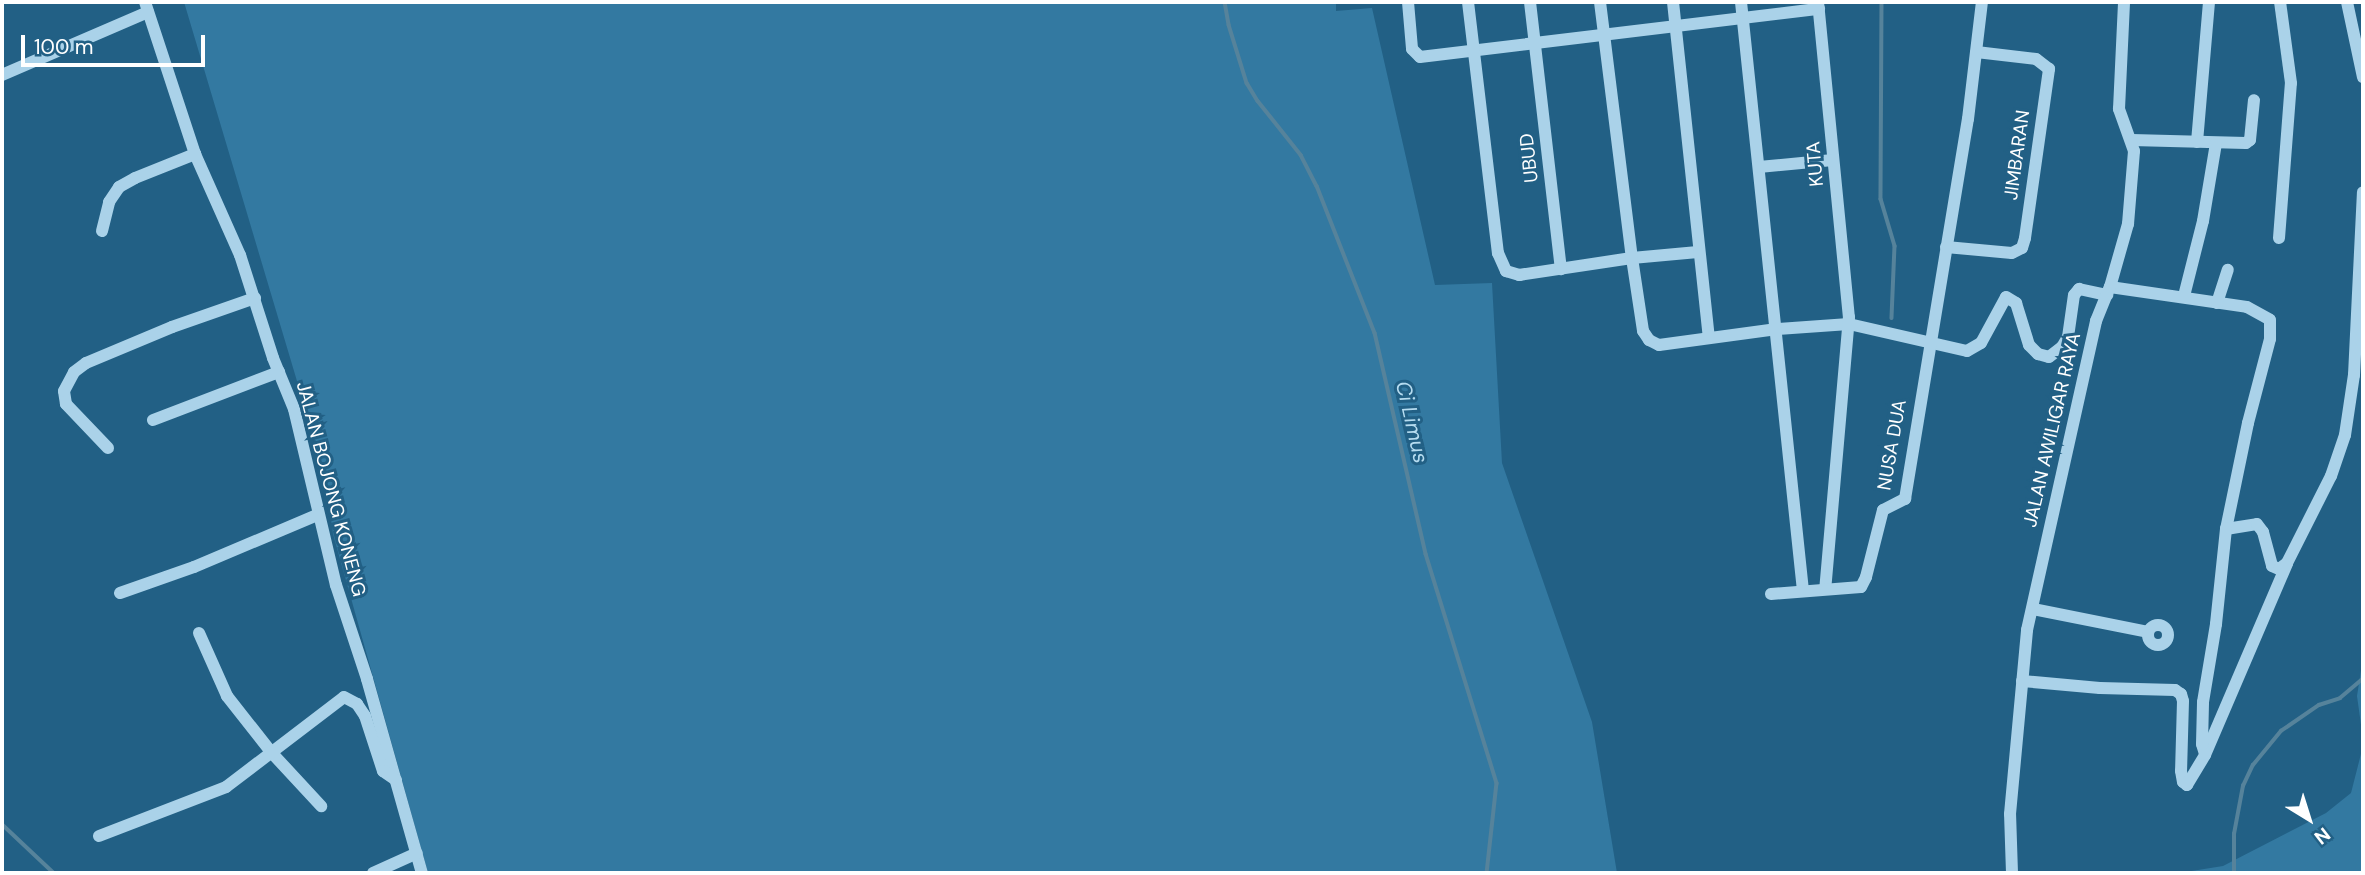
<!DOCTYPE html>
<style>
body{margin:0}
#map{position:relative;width:2365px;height:875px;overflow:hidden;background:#226085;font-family:"DM Sans",sans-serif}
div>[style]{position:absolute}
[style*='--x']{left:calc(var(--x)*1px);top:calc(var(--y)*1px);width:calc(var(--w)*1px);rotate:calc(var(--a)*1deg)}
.green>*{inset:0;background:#3379a1}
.stream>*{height:3.5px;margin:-1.75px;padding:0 1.75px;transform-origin:1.75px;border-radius:1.75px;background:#56839b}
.minor>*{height:12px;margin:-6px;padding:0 6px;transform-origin:6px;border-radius:6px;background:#aad2e9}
.minor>.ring{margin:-6px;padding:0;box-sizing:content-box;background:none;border:12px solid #aad2e9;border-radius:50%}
span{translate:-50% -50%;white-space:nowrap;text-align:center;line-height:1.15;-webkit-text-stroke:6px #226085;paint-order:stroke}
.street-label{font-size:19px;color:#fff}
.water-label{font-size:21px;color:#b6dcf0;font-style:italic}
.frame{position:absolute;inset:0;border:4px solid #fff;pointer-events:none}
.north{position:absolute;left:2274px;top:784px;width:70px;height:70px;-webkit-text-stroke:5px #226085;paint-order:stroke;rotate:142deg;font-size:19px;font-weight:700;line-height:28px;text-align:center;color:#fff}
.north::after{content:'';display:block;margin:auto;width:24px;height:32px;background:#fff;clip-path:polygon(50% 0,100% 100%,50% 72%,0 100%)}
.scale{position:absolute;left:21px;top:35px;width:184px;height:32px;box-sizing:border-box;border:4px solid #fff;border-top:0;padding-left:9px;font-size:21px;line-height:24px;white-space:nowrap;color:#fff;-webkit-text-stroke:5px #226085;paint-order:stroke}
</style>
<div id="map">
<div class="green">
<i style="clip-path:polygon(184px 2px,1336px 2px,1336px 11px,1372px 8px,1435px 285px,1492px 283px,1502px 463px,1592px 722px,1617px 873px,428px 873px,333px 534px,325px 475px)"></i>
<i style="clip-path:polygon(2363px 658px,2363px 739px,2357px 696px)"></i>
<i style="clip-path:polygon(2363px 746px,2363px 873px,2179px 873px,2223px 866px,2326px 813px,2351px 793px)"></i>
</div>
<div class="stream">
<i style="--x:1225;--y:2;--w:23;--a:80"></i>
<i style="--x:1229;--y:25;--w:61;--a:72.8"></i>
<i style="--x:1247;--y:83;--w:21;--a:59"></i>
<i style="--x:1258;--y:101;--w:69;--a:51.5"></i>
<i style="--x:1301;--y:155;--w:35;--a:63"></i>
<i style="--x:1317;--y:186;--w:158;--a:68.5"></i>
<i style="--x:1375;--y:333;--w:227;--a:77"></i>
<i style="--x:1426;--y:554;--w:240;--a:72.8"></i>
<i style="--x:1497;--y:783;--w:91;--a:96.3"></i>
<i style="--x:1882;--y:2;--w:197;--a:90.3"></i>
<i style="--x:1881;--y:199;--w:49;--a:73.4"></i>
<i style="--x:1895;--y:246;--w:72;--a:92.4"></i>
<i style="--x:2;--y:824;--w:71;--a:43.3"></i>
<i style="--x:2234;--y:873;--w:39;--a:-90"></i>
<i style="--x:2234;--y:834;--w:49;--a:-79.4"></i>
<i style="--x:2243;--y:786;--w:23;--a:-65"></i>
<i style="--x:2253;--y:765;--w:44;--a:-50.5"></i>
<i style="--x:2281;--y:731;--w:46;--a:-34.4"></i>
<i style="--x:2319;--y:705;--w:22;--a:-18"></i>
<i style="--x:2340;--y:698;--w:30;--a:-40"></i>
</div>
<div class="minor">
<i style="--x:145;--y:2;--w:160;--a:71.8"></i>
<i style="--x:195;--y:154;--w:111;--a:66"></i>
<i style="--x:240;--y:255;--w:108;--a:72.2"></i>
<i style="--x:273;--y:358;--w:55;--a:67.6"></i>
<i style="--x:294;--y:409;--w:181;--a:76.6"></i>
<i style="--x:336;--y:585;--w:99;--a:71.7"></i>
<i style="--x:367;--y:679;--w:202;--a:74.2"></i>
<i style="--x:1408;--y:2;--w:47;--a:85.1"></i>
<i style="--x:1412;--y:49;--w:11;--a:45"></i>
<i style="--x:1420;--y:57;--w:402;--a:-6.9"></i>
<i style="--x:1468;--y:2;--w:253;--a:83.2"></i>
<i style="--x:1498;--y:253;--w:20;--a:66"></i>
<i style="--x:1506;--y:271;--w:14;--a:17"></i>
<i style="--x:1519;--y:275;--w:114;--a:-8.6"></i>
<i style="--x:1632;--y:258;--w:66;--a:-5.2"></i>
<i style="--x:1530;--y:2;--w:269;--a:83.4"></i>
<i style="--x:1600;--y:2;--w:258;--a:82.9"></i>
<i style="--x:1632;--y:258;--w:74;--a:81.4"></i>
<i style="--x:1643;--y:331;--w:11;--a:56"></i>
<i style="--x:1649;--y:340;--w:11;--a:27"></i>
<i style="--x:1659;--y:345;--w:119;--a:-7.7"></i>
<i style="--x:1777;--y:329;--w:72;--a:-4"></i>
<i style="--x:1849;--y:324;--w:121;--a:12.9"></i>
<i style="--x:1967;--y:351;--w:16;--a:-30"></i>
<i style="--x:1981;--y:343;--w:52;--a:-61.5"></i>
<i style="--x:2006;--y:297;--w:12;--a:31"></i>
<i style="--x:2016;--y:303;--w:44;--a:72.8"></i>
<i style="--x:2029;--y:345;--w:13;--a:45"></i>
<i style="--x:2038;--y:354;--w:11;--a:15"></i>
<i style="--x:2049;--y:357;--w:16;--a:-38"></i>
<i style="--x:2062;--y:347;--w:12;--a:-59"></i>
<i style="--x:2068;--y:337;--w:42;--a:-81.9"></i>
<i style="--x:2074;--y:295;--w:8;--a:-50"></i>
<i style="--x:2079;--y:289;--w:29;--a:12"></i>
<i style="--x:1673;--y:2;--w:338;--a:83.9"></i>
<i style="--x:1741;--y:2;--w:592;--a:83.99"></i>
<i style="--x:1818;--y:2;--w:317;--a:84.4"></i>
<i style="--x:1849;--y:317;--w:273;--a:95"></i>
<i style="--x:2347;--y:2;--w:77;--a:78"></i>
<i style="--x:2;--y:75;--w:159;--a:-23.3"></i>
<i style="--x:2132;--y:140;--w:114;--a:1.5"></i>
<i style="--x:2246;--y:143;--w:5;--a:-37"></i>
<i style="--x:2250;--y:140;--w:40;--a:-84.3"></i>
<i style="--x:2197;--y:142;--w:141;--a:-85.1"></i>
<i style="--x:1759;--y:167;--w:74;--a:-5.4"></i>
<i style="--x:102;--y:231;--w:30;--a:-76"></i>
<i style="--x:109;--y:202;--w:18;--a:-56"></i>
<i style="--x:119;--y:187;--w:18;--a:-29"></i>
<i style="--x:135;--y:178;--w:65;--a:-21.8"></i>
<i style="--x:2279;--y:238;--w:155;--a:-85.6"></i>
<i style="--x:2291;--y:83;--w:82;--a:-97.7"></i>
<i style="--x:1946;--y:247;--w:66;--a:5.2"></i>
<i style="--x:2012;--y:253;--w:11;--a:-27"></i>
<i style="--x:2022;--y:248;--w:10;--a:-73"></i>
<i style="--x:2025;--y:238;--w:171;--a:-81.9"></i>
<i style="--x:2049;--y:69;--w:16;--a:-142"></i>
<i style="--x:2036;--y:59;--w:60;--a:-173.3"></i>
<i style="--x:2110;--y:287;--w:138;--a:8.3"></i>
<i style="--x:2247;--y:307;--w:26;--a:29"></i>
<i style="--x:2270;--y:320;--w:19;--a:90"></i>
<i style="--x:2270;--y:339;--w:87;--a:104.7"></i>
<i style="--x:2248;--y:423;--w:108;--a:101.7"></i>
<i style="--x:2226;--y:529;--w:31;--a:-9"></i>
<i style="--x:2257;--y:524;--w:10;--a:53"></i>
<i style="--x:2263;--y:532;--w:35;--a:75"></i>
<i style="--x:2272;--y:566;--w:8;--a:23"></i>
<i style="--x:2279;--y:569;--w:10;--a:-37"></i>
<i style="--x:2287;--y:563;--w:97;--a:-63.2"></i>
<i style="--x:2331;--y:476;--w:43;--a:-71.1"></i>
<i style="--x:2345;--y:435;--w:61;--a:-81.5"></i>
<i style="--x:2354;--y:375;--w:183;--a:-87.2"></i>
<i style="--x:2184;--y:296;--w:77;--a:-75.8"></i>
<i style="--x:2203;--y:221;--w:79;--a:-80.5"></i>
<i style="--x:2217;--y:303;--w:35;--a:-72"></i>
<i style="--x:153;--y:420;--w:135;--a:-20.9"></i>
<i style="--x:108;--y:448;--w:61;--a:-133.7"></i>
<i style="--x:66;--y:404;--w:13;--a:-99"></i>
<i style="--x:64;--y:391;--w:21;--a:-62"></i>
<i style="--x:74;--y:372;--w:15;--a:-37"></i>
<i style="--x:86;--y:363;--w:93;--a:-22.7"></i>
<i style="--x:172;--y:327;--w:88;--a:-19.3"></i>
<i style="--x:120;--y:593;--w:78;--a:-19.4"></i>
<i style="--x:194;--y:567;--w:134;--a:-22.9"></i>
<i style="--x:1771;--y:594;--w:90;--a:-4.4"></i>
<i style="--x:1861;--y:587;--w:11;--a:-63"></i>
<i style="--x:1866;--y:577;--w:69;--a:-75.8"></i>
<i style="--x:1883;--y:510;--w:25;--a:-27"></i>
<i style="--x:1905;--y:499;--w:385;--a:-80.6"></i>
<i style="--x:1968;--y:119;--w:118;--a:-83.2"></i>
<i style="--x:2033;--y:609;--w:117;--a:11.3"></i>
<i class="ring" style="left:2148px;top:625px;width:8px;height:8px"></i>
<i style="--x:199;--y:633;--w:69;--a:66"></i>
<i style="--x:227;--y:696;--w:71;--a:51.8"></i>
<i style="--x:271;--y:752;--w:74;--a:47.2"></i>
<i style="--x:2022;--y:681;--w:78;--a:5.1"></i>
<i style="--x:2100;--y:688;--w:75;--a:1.5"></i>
<i style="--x:2175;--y:690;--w:7;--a:34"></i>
<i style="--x:2181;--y:694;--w:7;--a:74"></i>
<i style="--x:2183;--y:701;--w:70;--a:91.6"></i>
<i style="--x:2181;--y:771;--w:11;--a:80"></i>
<i style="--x:2183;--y:782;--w:5;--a:37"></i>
<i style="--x:2187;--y:785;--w:35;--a:-59"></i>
<i style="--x:2205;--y:755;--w:208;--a:-66.8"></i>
<i style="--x:2205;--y:754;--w:10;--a:-107"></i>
<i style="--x:2202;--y:744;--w:42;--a:-88.6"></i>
<i style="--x:2203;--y:702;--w:79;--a:-80.5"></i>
<i style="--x:2216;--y:624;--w:96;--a:-84"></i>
<i style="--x:99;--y:836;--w:136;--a:-21.1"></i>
<i style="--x:226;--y:787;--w:148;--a:-37.3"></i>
<i style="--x:344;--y:697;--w:15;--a:28"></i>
<i style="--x:357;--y:704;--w:14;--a:56"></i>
<i style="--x:365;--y:716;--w:58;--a:71.9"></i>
<i style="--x:383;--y:771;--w:16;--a:35"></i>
<i style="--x:373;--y:873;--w:48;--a:-24.4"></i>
<i style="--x:2012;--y:873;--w:59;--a:-91.9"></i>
<i style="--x:2010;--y:814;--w:185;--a:-84.7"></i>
<i style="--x:2027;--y:630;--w:317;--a:-77.4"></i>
<i style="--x:2096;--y:321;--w:37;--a:-68"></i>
<i style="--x:2110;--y:287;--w:66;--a:-74.1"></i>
<i style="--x:2128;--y:224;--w:73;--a:-85.3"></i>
<i style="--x:2134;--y:151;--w:45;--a:-109.7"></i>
<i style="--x:2119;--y:109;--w:107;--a:-87.3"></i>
</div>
<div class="street-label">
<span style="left:2017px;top:155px;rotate:-82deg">JIMBARAN</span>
<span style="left:1529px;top:158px;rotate:-96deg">UBUD</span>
<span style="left:1815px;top:164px;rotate:-95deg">KUTA</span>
<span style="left:2052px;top:430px;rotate:-77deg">JALAN AWILIGAR RAYA</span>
<span style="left:1892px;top:445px;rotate:-80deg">NUSA DUA</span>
<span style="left:331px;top:489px;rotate:75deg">JALAN BOJONG KONENG</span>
</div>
<div class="water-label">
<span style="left:1412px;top:422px;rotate:77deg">Ci Limus</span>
</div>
<div class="frame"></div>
<div class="north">N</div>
<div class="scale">100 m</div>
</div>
